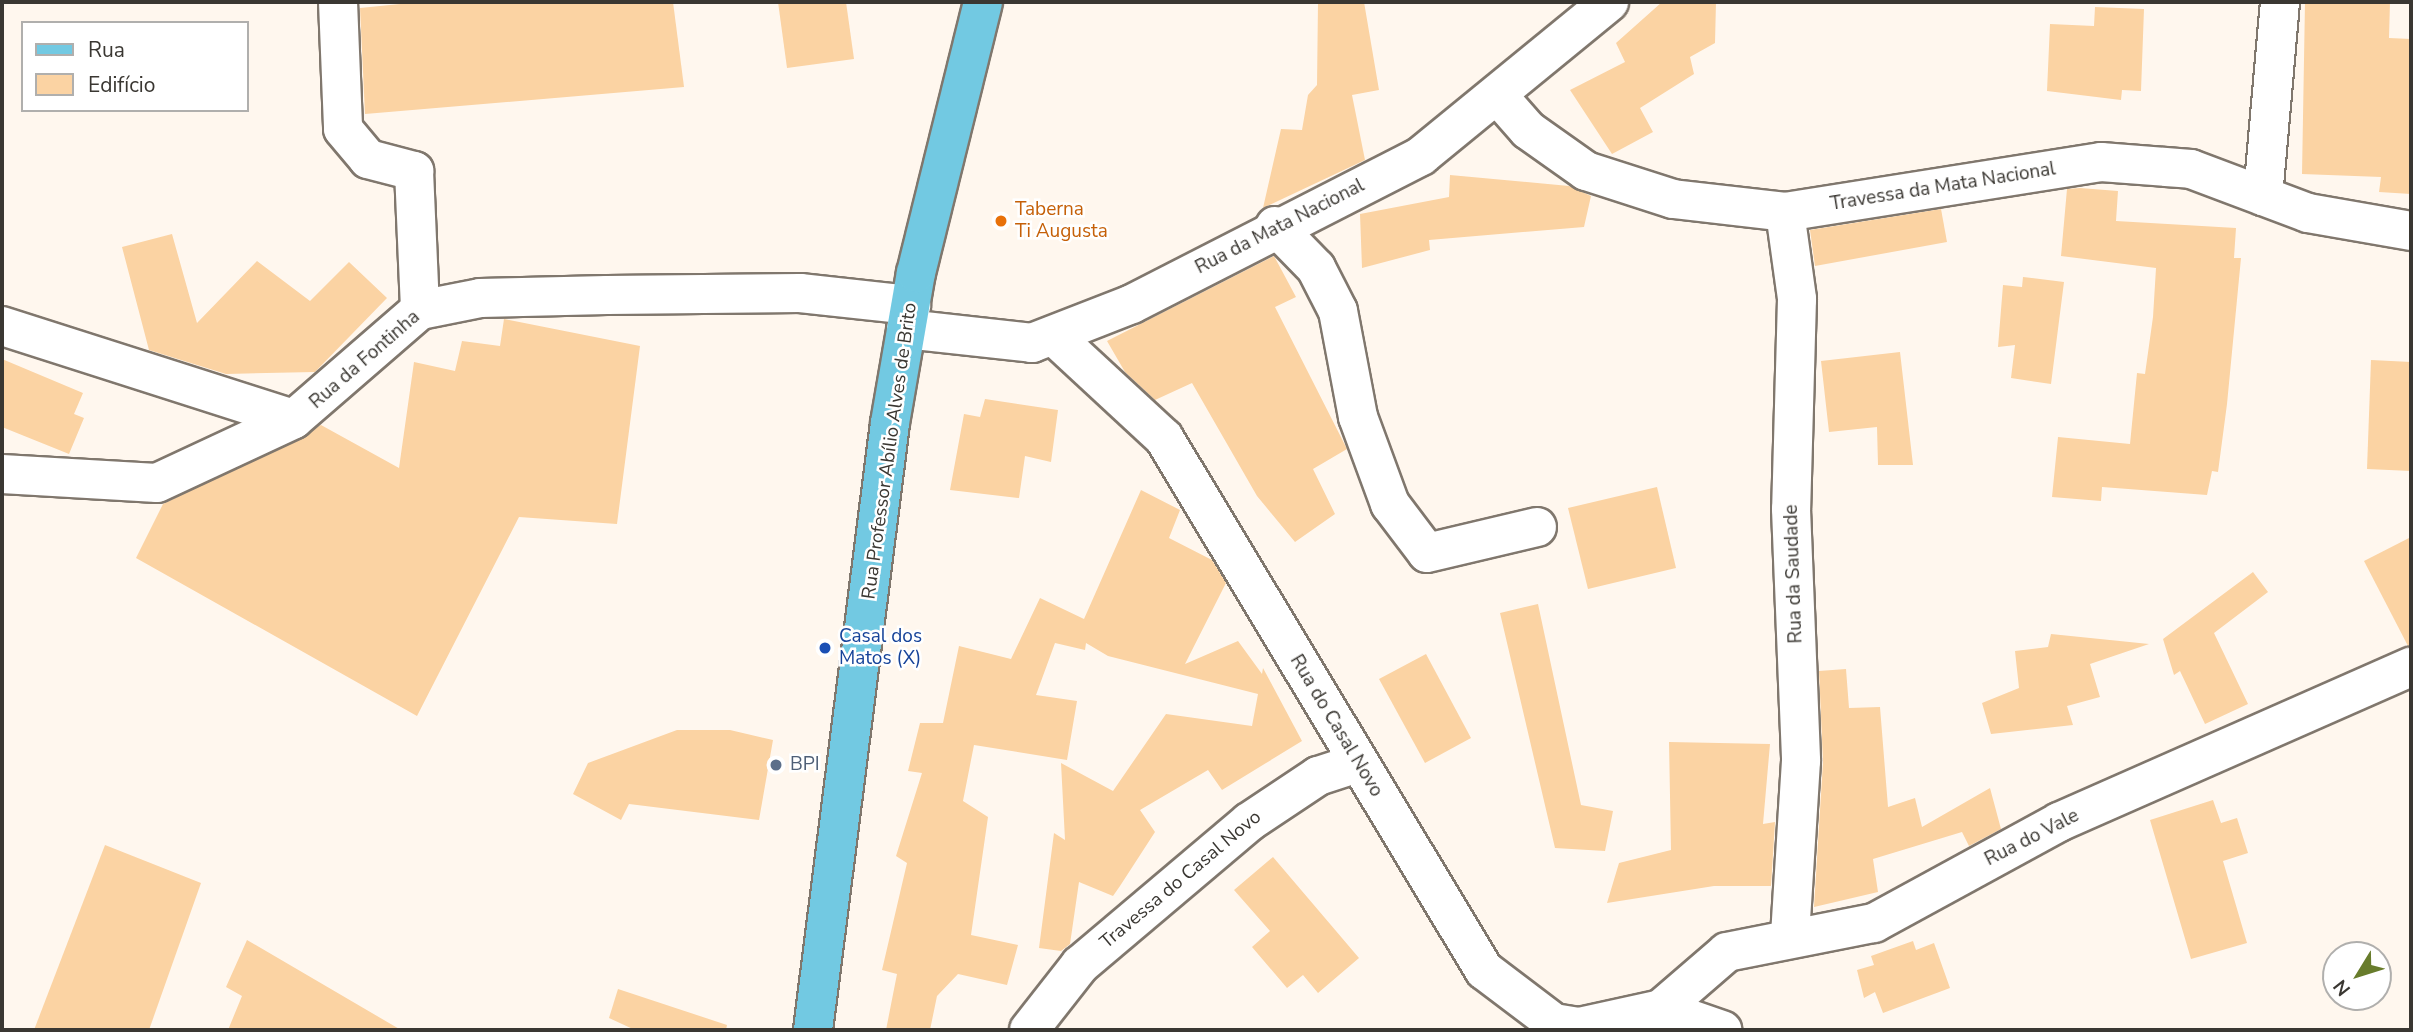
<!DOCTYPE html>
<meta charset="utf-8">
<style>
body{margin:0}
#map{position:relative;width:2413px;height:1032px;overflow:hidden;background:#fff7ee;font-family:"Nunito Sans",sans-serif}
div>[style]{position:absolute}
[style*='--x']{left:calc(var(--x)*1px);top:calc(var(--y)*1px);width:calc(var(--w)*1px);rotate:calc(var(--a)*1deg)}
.building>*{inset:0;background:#fbd3a3}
.roads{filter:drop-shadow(2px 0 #80776d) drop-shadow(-2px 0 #80776d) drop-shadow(0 2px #80776d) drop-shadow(0 -2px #80776d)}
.minor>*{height:38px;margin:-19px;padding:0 19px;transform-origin:19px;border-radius:19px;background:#fff}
.major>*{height:38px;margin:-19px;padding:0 19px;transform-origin:19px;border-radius:19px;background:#72c9e2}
.dots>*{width:19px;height:19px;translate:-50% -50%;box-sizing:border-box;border:4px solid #fff;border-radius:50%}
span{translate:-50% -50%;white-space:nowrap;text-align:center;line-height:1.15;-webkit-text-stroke:5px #fff;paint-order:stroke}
.street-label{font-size:19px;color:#3a3732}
.food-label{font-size:19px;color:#c56008}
.left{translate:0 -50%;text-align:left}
.transit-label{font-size:19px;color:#164399}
.service-label{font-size:19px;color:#4e5e75}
.frame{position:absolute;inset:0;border:4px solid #3a3732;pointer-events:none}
.legend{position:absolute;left:21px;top:21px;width:228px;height:91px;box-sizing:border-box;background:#fff;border:2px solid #b0afad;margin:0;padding:9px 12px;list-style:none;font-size:21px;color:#3a3732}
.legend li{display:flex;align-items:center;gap:14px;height:35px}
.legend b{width:35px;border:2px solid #b0afad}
.north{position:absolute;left:2322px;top:941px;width:70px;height:70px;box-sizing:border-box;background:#fff;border:2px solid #b0afad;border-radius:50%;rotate:232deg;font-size:19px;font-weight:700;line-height:28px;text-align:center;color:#3a3732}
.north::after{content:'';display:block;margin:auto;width:24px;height:32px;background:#687c2c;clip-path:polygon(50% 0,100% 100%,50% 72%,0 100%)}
</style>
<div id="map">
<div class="building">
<i style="clip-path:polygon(420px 2px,673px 2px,684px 87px,365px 114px,360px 8px)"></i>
<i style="clip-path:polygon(778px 2px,846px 2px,854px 59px,787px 68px)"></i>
<i style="clip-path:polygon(1318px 2px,1364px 2px,1379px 90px,1352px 95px,1365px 160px,1263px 208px,1281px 129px,1302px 130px,1308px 95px,1317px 85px)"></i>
<i style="clip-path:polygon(1662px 2px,1716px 2px,1715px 43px,1690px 57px,1694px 74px,1640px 108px,1653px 132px,1612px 154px,1570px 90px,1625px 62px,1616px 43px)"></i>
<i style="clip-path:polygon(2305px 2px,2390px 2px,2389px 38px,2411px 39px,2411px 194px,2379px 192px,2381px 177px,2302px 174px)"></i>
<i style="clip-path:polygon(2095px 7px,2144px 9px,2141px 91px,2122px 90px,2121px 100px,2047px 91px,2050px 24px,2094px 26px)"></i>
<i style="clip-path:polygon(1450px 175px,1569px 186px,1591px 196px,1584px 227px,1429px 240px,1430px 250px,1362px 268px,1360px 214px,1449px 197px)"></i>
<i style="clip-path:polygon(2080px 188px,2118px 191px,2116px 221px,2236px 228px,2234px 258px,2241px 258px,2227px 404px,2218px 472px,2212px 471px,2207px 495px,2102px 487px,2101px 501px,2052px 497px,2058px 437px,2130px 444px,2137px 373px,2145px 374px,2153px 317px,2156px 268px,2061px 256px,2067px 189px)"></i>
<i style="clip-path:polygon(1941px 209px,1947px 242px,1815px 266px,1810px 230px)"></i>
<i style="clip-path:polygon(172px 234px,197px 323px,257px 261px,310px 301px,349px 262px,387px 298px,315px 372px,226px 374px,149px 350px,122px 247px)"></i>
<i style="clip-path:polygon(1274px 256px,1296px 297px,1275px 307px,1347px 449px,1313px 469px,1335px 514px,1295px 542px,1257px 496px,1192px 383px,1155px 400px,1125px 372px,1107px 341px)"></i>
<i style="clip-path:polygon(2023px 277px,2064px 282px,2051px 384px,2011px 378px,2015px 345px,1998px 347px,2003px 285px,2022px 287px)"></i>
<i style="clip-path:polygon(504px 319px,640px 346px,617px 524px,519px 517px,417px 716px,136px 558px,163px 504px,321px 425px,399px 468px,414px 362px,455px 371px,462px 341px,500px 346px)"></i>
<i style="clip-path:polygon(1900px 352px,1913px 465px,1878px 465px,1877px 427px,1829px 432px,1821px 361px)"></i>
<i style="clip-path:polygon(2px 359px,83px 393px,74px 414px,84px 418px,69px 454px,2px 427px)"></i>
<i style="clip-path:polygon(2371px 360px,2411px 362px,2411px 471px,2367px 469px)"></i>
<i style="clip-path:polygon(985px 399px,1058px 410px,1051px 462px,1025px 456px,1019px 498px,950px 490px,964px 414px,980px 417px)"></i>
<i style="clip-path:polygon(1657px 487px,1676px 568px,1588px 589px,1568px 508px)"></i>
<i style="clip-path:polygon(1141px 490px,1180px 510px,1169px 538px,1212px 560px,1226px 583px,1185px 664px,1238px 641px,1262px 674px,1263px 668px,1302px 741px,1222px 790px,1208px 770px,1140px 810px,1155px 832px,1120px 886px,1113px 896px,1079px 882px,1070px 944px,1061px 951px,1039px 948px,1054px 833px,1065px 840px,1061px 763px,1113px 791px,1166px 714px,1252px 726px,1258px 694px,1108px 656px,1086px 643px,1085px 650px,1055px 643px,1036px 695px,1077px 701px,1067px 760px,974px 745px,963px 801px,988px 817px,971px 935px,1018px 945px,1007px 985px,958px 974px,937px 996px,930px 1030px,886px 1030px,897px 974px,882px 970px,907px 863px,896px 856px,922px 773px,908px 771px,920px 723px,943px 723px,959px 646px,1011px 659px,1040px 598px,1084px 619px)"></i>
<i style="clip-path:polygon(2411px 537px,2411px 645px,2408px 646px,2364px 561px)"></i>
<i style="clip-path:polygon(2253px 572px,2268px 592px,2214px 633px,2248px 704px,2205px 724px,2180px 671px,2174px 675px,2163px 639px)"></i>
<i style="clip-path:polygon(1538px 604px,1581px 805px,1613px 811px,1605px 851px,1555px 848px,1500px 613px)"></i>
<i style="clip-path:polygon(2051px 634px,2149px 644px,2090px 664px,2100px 697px,2067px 706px,2073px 725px,1991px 734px,1982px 703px,2019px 688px,2015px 651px,2048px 647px)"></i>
<i style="clip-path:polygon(1426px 654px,1471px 738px,1425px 763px,1379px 679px)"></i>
<i style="clip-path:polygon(1846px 669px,1849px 708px,1880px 707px,1888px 807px,1915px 798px,1922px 827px,1990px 788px,2001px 829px,1969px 846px,1962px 832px,1873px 859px,1878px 892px,1814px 907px,1823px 762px,1819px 671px)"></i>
<i style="clip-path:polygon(677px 730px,730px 730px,773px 740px,759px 820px,629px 804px,621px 820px,573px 794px,588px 763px)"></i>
<i style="clip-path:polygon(1669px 742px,1770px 744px,1763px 824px,1775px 822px,1771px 886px,1714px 886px,1607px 903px,1619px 863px,1671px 850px)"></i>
<i style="clip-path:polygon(2213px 800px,2221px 823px,2237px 818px,2248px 853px,2223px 861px,2247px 943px,2191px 959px,2150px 820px)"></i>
<i style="clip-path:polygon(105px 845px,201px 883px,149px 1030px,34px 1030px)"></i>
<i style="clip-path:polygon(1273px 857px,1359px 958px,1318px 993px,1303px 975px,1287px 988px,1252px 947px,1270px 931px,1234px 890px)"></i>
<i style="clip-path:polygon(247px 940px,401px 1030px,228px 1030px,242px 996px,226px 987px)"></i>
<i style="clip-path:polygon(1913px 941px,1916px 950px,1934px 943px,1950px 988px,1883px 1013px,1875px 992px,1864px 998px,1857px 970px,1874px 965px,1871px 956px)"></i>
<i style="clip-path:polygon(618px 989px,727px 1025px,726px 1030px,635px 1030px,609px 1018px)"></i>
</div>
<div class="roads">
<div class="minor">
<i style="--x:338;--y:2;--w:127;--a:87.7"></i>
<i style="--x:343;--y:129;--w:39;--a:50"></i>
<i style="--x:368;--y:159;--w:48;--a:14.6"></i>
<i style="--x:414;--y:171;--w:139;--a:87.5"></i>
<i style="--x:1499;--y:97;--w:44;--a:48.7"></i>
<i style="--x:1528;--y:130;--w:71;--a:35.3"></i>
<i style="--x:1586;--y:171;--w:91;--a:17.8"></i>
<i style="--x:1673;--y:199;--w:113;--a:6.6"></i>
<i style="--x:1785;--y:212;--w:320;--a:-9"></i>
<i style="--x:2101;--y:162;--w:90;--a:4.4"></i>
<i style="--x:2191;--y:169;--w:125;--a:20.6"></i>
<i style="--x:2308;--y:213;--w:105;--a:9.9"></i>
<i style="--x:2263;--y:196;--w:195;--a:-85"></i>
<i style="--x:1785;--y:212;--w:88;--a:82.1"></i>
<i style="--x:1797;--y:299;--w:210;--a:91.6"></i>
<i style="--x:1791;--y:509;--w:252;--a:87.7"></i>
<i style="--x:1801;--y:761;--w:175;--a:93.6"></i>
<i style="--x:1275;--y:226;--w:59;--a:45.7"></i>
<i style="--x:1316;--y:268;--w:48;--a:62.9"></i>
<i style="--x:1338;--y:311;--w:108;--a:79.3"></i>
<i style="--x:1358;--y:417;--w:93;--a:69.8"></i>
<i style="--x:1390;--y:504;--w:61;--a:52.9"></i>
<i style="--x:1427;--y:553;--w:113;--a:-13.3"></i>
<i style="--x:2;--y:326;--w:306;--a:17.7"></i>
<i style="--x:294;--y:419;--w:167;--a:-40.9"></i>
<i style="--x:420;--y:310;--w:61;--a:-11.3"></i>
<i style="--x:480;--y:298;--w:127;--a:-1.4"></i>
<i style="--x:607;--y:295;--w:193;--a:-0.6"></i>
<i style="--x:800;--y:293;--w:112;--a:6.2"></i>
<i style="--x:906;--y:329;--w:127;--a:6.3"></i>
<i style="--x:1032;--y:343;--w:107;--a:-21.3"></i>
<i style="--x:1132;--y:304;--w:325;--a:-27.1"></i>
<i style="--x:1421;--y:156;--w:243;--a:-39.3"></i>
<i style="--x:1056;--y:338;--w:147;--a:42.8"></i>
<i style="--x:1164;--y:438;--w:621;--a:58.97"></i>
<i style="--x:1484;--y:970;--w:88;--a:37.1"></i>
<i style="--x:1554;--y:1023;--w:25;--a:9"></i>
<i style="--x:1579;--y:1027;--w:84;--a:-12.4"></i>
<i style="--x:1661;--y:1009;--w:87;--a:-40.8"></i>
<i style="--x:1727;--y:952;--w:150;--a:-11.2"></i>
<i style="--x:1874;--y:923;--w:211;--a:-28.6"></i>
<i style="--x:2059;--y:822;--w:385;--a:-23.8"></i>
<i style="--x:2;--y:474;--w:155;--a:3.3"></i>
<i style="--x:157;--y:483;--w:151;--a:-25"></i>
<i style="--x:1661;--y:1009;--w:65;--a:19"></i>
<i style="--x:1029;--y:1030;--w:83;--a:-51.9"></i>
<i style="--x:1080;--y:965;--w:221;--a:-40.2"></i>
<i style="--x:1249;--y:822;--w:83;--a:-33.7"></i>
<i style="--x:1318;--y:776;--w:42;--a:-18"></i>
</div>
<div class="major">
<i style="--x:813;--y:1030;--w:612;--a:-82.77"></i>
<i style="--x:890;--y:423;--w:152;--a:-80.2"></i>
<i style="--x:916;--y:273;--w:279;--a:-76.1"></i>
</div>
</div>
<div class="dots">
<i style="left:1001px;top:221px;background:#e8710a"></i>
<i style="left:825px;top:648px;background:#1a4fb4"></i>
<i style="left:776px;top:765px;background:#5c6f8a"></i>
</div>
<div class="street-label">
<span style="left:1943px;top:187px;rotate:-9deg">Travessa da Mata Nacional</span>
<span style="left:1280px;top:227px;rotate:-27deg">Rua da Mata Nacional</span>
<span style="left:365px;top:360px;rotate:-41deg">Rua da Fontinha</span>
<span style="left:890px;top:451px;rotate:-82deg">Rua Professor Abílio Alves de Brito</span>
<span style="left:1794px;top:574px;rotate:-92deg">Rua da Saudade</span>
<span style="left:1336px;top:726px;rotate:59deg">Rua do Casal Novo</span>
<span style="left:2032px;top:838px;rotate:-27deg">Rua do Vale</span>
<span style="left:1181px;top:880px;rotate:-40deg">Travessa do Casal Novo</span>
</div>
<div class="food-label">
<span class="left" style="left:1015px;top:221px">Taberna<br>Ti Augusta</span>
</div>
<div class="transit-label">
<span class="left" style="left:839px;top:648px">Casal dos<br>Matos (X)</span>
</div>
<div class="service-label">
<span class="left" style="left:790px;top:765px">BPI</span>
</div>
<div class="frame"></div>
<ul class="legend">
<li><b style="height:9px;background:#72c9e2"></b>Rua</li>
<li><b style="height:19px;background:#fbd3a3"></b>Edifício</li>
</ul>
<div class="north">N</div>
</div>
